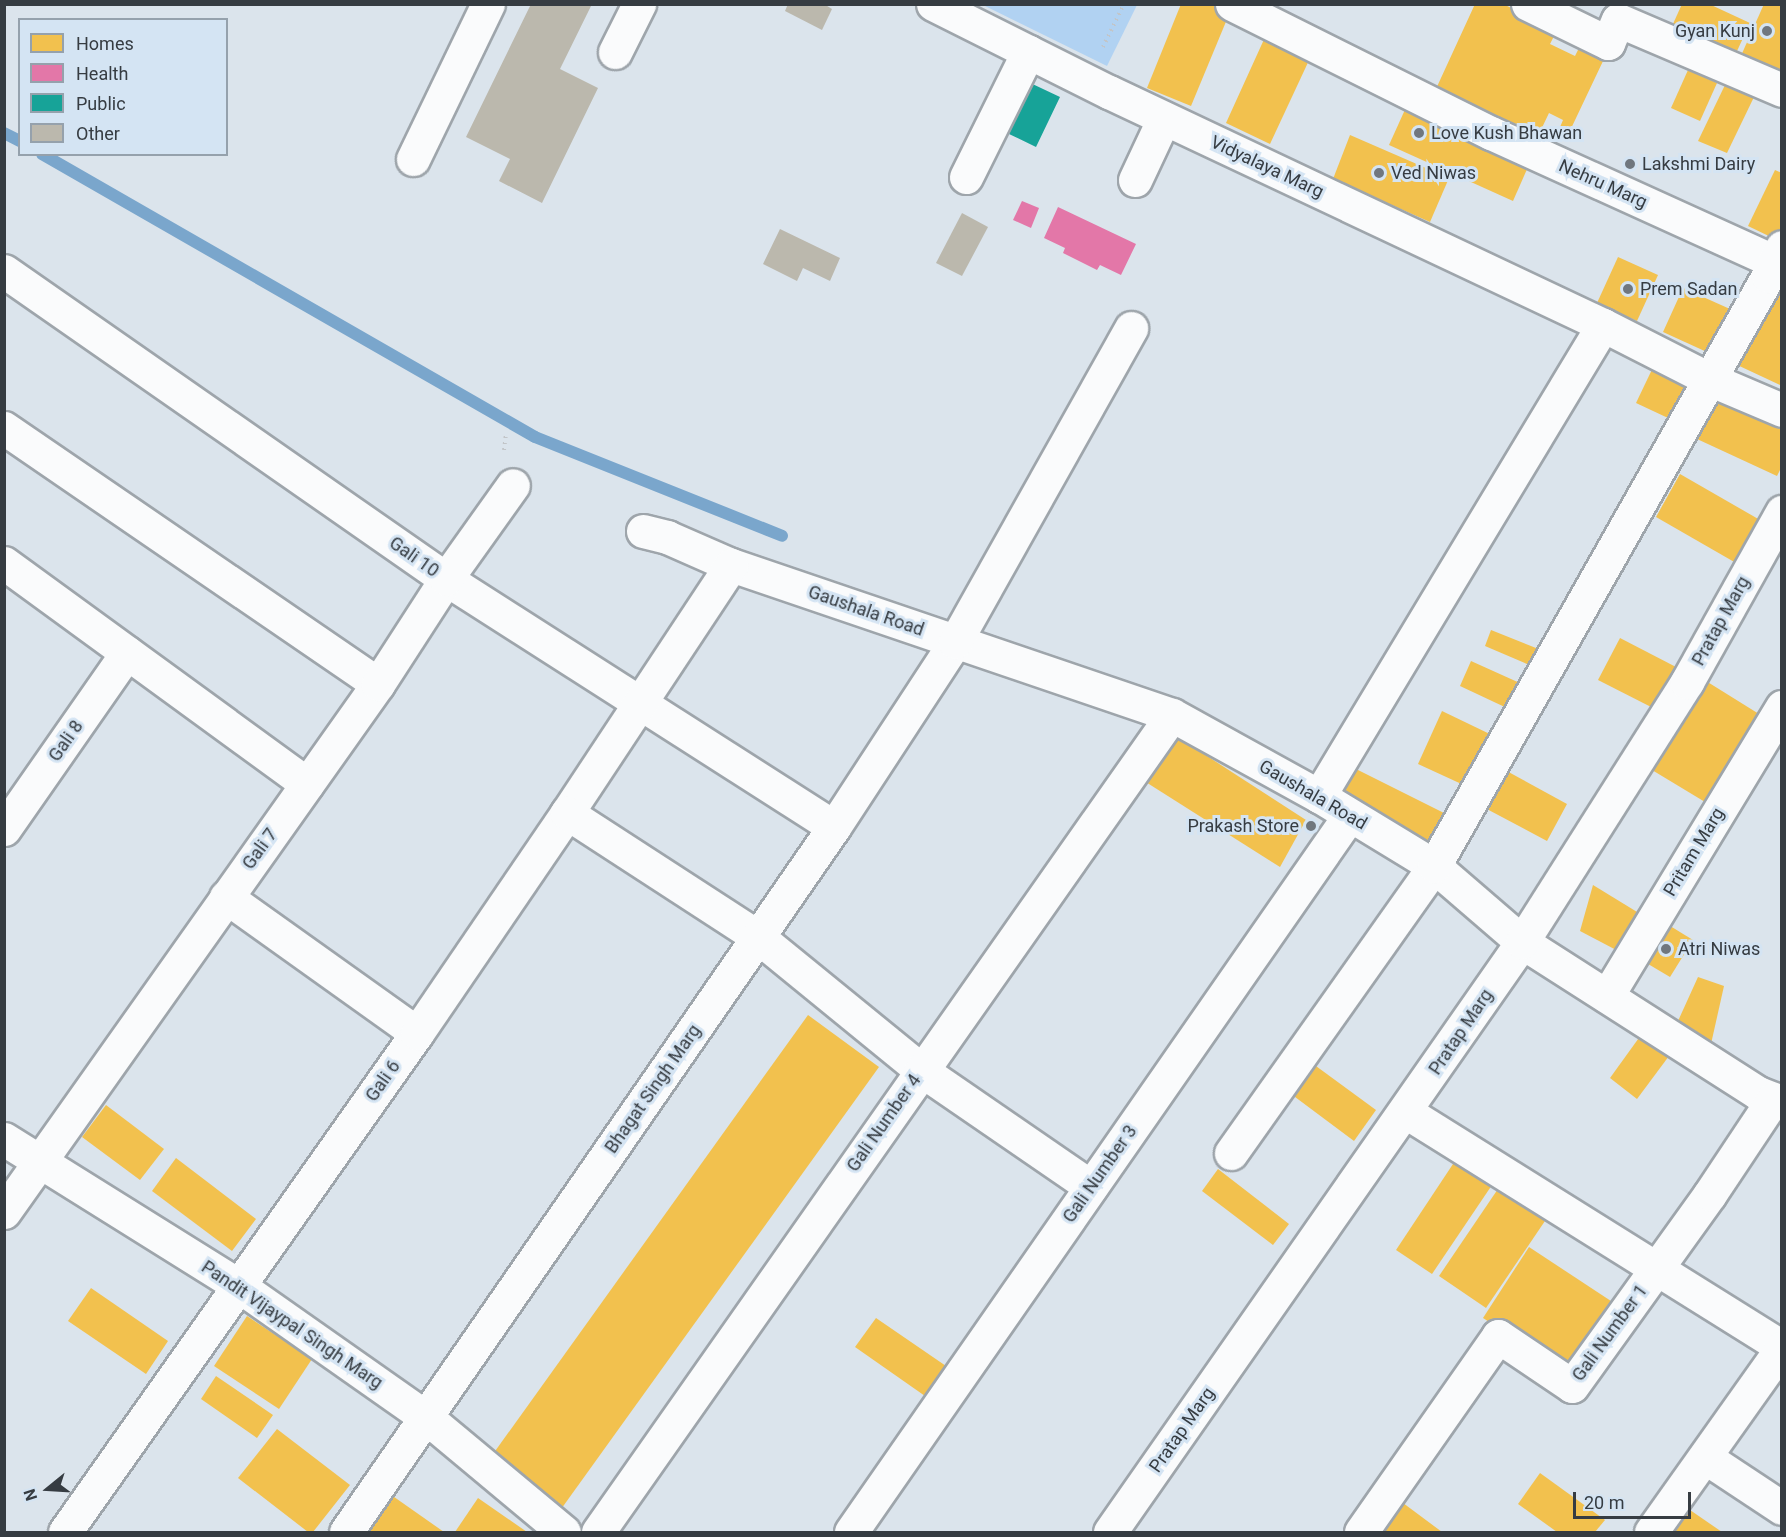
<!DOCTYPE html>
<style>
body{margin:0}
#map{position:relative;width:1786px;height:1537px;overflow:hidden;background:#dbe4ec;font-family:Roboto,sans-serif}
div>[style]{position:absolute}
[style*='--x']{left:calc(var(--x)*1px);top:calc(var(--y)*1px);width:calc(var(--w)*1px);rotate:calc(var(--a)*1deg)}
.green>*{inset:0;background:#b1d2f2}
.homes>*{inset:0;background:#f2c14e}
.health>*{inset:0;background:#e377a8}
.public>*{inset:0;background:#17a398}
.stream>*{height:12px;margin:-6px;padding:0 6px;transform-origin:6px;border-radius:6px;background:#7aa6cc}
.building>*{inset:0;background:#bbb8ad}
.path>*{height:4px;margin-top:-2px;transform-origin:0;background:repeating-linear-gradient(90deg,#c2c5c8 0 1.5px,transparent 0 6px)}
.roads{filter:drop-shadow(2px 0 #9ea5ab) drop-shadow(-2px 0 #9ea5ab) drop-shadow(0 2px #9ea5ab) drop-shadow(0 -2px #9ea5ab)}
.minor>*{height:33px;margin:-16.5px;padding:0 16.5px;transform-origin:16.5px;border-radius:16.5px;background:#fafbfc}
.dots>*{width:16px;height:16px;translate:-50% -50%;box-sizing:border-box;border:3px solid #d4e4f3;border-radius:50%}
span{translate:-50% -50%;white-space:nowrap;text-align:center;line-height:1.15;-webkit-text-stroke:6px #d4e4f3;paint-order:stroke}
.poi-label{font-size:18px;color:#363c42}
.right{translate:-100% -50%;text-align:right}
.left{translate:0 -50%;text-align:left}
.street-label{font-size:18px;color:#363c42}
.frame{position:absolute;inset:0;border:6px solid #363c42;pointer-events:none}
.legend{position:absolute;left:18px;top:18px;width:210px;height:138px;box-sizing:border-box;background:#d4e4f3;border:2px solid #95a1ac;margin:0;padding:8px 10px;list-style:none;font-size:18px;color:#363c42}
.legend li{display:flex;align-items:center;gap:12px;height:30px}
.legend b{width:30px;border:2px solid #95a1ac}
.north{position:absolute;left:18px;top:1459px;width:60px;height:60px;-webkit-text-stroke:4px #d4e4f3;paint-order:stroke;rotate:252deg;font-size:16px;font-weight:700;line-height:24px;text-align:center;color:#363c42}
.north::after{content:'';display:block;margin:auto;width:21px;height:27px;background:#363c42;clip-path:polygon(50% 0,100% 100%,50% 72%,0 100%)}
.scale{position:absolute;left:1573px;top:1492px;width:118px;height:27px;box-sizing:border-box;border:3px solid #363c42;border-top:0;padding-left:8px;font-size:18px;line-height:21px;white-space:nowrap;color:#363c42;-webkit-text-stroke:4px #d4e4f3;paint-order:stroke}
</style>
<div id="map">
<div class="green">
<i style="clip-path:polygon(983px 5px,1137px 4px,1137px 5px,1107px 66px)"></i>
</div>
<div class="homes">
<i style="clip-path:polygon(1181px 4px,1211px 4px,1230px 12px,1191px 106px,1147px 88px)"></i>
<i style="clip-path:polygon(1475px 4px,1503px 4px,1557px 30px,1550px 44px,1575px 56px,1579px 48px,1604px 59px,1567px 137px,1558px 132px,1563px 120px,1549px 113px,1539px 134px,1514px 123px,1512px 128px,1435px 91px)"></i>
<i style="clip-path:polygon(1682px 4px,1709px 4px,1750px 23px,1731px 64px,1668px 35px)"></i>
<i style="clip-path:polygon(1764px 4px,1782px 4px,1782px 75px,1740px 58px)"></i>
<i style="clip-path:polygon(1266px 35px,1311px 56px,1270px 144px,1226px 123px)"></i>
<i style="clip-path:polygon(1688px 70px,1717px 83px,1700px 121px,1671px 108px)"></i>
<i style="clip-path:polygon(1725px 85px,1754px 97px,1727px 153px,1698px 141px)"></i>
<i style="clip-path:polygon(1408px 103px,1532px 158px,1513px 201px,1389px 145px)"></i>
<i style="clip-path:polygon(1350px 135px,1449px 178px,1430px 222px,1333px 179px)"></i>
<i style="clip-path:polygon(1775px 170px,1782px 173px,1782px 226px,1775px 239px,1748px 226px)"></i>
<i style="clip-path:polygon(1618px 257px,1658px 275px,1637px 321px,1597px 303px)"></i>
<i style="clip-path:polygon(1782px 280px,1782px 386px,1733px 363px)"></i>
<i style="clip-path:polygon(1683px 288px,1730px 309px,1709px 353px,1663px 332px)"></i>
<i style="clip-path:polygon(1657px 359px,1703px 381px,1683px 425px,1636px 403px)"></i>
<i style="clip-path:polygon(1720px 391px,1782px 420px,1782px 466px,1777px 476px,1697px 439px)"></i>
<i style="clip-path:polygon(1680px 474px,1760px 520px,1736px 563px,1656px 517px)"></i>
<i style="clip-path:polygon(1491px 630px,1541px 650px,1534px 667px,1485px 646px)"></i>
<i style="clip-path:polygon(1620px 638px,1676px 667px,1655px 709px,1598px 680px)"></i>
<i style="clip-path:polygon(1471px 661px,1522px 684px,1509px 709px,1460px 686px)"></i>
<i style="clip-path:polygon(1706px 681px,1759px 714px,1705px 802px,1652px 770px)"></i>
<i style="clip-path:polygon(1442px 711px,1496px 737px,1468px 787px,1418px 764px)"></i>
<i style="clip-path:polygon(1173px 734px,1306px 820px,1280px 867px,1141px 779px)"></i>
<i style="clip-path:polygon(1348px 765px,1450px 816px,1430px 851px,1332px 797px)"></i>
<i style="clip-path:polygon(1503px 769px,1567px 804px,1547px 841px,1483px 807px)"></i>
<i style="clip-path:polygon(1593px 885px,1642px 915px,1620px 952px,1580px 931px)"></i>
<i style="clip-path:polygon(1662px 921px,1693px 940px,1670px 977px,1638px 958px)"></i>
<i style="clip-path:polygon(1698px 977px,1724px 986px,1711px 1044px,1678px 1021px)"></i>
<i style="clip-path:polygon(808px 1015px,879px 1067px,559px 1512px,488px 1461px)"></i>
<i style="clip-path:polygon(1641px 1035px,1669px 1056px,1637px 1099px,1610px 1078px)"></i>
<i style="clip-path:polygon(1305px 1058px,1376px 1110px,1354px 1141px,1283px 1088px)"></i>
<i style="clip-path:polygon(106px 1105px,164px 1149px,140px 1180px,82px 1137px)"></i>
<i style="clip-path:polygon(176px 1158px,256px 1219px,232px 1251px,152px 1191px)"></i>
<i style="clip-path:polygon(1455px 1161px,1492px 1185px,1432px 1274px,1396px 1250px)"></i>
<i style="clip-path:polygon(1218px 1169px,1289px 1224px,1273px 1245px,1202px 1191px)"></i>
<i style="clip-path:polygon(1502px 1183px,1549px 1215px,1486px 1308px,1439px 1276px)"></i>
<i style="clip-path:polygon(1529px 1247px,1614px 1303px,1568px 1373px,1483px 1318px)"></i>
<i style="clip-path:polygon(91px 1288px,168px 1341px,146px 1374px,68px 1321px)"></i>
<i style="clip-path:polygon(247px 1316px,312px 1359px,279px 1409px,214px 1366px)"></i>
<i style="clip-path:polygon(876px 1318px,946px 1366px,925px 1396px,855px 1347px)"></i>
<i style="clip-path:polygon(216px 1376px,273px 1415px,257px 1438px,201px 1399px)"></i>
<i style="clip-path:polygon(277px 1429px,350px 1485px,313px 1532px,308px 1532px,238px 1478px)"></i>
<i style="clip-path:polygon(1540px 1473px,1605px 1520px,1595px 1532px,1557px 1532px,1518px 1504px)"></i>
<i style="clip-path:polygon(387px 1492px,444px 1532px,358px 1532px)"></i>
<i style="clip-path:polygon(478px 1498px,527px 1532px,455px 1532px)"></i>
<i style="clip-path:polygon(1399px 1500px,1442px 1532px,1375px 1532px)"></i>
<i style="clip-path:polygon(1690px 1510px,1722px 1532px,1675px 1532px)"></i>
</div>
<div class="health">
<i style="clip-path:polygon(1022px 201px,1039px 208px,1031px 228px,1013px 220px)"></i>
<i style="clip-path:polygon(1058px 207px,1136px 244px,1121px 275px,1100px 265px,1097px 270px,1063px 253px,1065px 248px,1044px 238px)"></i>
</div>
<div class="public">
<i style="clip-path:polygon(1024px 80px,1060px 97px,1036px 147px,1009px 134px,1021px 107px,1014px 103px)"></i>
</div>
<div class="stream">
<i style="--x:4;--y:133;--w:18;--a:27"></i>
<i style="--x:42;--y:154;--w:568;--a:29.86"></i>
<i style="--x:535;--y:437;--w:266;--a:21.8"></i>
</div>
<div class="building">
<i style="clip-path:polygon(531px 4px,592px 4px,560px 69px,598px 88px,542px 203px,499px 181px,510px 159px,466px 137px)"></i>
<i style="clip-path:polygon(788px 4px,824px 4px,832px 9px,822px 30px,785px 11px)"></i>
<i style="clip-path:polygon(962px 213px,988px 227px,962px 276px,936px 263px)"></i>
<i style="clip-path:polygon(780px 229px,840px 258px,830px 281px,803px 268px,797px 281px,763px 264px)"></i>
</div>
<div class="path">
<i style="--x:1103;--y:47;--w:48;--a:-64"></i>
<i style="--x:504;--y:450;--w:16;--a:-83"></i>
</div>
<div class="roads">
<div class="minor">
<i style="--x:933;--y:4;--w:197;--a:26.6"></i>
<i style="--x:1109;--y:92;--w:546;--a:25.25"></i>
<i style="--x:1603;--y:325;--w:119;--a:27"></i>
<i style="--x:1709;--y:379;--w:79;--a:23"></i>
<i style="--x:1232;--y:4;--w:289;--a:26.5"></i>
<i style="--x:1491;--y:133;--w:320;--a:24.4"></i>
<i style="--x:1528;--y:4;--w:89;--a:26"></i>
<i style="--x:1608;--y:43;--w:25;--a:-67"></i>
<i style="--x:1618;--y:20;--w:178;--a:23.1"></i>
<i style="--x:615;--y:52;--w:54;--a:-63.4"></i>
<i style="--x:413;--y:159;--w:172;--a:-64.2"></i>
<i style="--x:966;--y:177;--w:140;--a:-63.6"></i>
<i style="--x:1135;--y:180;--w:68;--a:-64.9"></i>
<i style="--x:4;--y:271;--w:539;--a:34.87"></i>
<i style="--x:446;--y:579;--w:460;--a:32.6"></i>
<i style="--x:4;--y:428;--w:453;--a:34.4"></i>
<i style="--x:643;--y:531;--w:25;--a:14"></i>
<i style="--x:667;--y:537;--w:70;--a:23.6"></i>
<i style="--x:731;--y:565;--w:466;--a:18.8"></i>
<i style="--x:1172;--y:715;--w:168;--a:28.9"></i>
<i style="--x:1319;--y:796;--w:135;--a:31.3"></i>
<i style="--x:1434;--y:866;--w:116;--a:40.8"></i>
<i style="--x:1522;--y:942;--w:280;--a:32.6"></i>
<i style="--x:1758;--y:1093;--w:26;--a:21"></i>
<i style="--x:4;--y:563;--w:375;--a:36.1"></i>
<i style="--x:1319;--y:796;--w:550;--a:-58.91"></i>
<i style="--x:567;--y:813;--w:297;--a:-56.5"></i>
<i style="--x:4;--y:829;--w:215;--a:-55.1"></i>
<i style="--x:226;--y:897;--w:234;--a:35.5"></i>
<i style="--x:1607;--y:996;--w:338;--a:-58.8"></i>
<i style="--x:1406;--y:1112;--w:443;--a:32"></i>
<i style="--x:4;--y:1139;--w:277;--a:32"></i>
<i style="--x:239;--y:1286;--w:230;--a:35.1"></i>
<i style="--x:427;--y:1418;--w:178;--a:39.8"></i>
<i style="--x:1231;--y:1153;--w:352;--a:-54.7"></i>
<i style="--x:1434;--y:866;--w:678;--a:-60.49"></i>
<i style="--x:1768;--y:276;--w:32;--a:-64"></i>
<i style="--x:4;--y:1212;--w:647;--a:-54.69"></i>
<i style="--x:378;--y:684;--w:125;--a:-57.1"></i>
<i style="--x:446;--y:579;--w:115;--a:-54.5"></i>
<i style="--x:1705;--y:1457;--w:92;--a:33.5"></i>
<i style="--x:65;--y:1532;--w:611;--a:-54.8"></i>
<i style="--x:417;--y:1033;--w:266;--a:-55.7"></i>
<i style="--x:567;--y:813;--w:228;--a:33"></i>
<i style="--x:758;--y:937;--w:210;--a:39.2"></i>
<i style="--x:921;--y:1070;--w:206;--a:34.5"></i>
<i style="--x:346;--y:1532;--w:857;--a:-55.31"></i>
<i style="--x:834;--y:827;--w:221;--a:-56.8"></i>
<i style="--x:955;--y:642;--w:360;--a:-60.7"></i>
<i style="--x:598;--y:1532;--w:998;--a:-54.91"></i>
<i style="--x:851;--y:1532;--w:872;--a:-55.18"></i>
<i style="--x:1110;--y:1532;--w:720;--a:-55.07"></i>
<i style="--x:1522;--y:942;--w:308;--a:-57.6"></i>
<i style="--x:1687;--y:682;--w:195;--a:-60.8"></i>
<i style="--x:1361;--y:1532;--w:239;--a:-55"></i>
<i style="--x:1498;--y:1336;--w:89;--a:34"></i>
<i style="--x:1572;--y:1386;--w:236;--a:-54.3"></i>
<i style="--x:1710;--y:1194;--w:114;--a:-56.4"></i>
<i style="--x:1651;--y:1532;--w:226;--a:-54.6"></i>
</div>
</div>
<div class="dots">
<i style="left:1767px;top:31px;background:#70777e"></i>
<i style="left:1419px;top:133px;background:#70777e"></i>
<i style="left:1630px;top:164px;background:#70777e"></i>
<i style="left:1379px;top:173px;background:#70777e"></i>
<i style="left:1628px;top:289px;background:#70777e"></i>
<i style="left:1311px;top:826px;background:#70777e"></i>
<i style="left:1666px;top:949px;background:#70777e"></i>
</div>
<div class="poi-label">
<span class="right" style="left:1755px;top:31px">Gyan Kunj</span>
<span class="left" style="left:1431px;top:133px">Love Kush Bhawan</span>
<span class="left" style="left:1642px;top:164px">Lakshmi Dairy</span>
<span class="left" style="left:1391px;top:173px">Ved Niwas</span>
<span class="left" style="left:1640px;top:289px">Prem Sadan</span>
<span class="right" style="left:1299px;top:826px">Prakash Store</span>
<span class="left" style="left:1678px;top:949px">Atri Niwas</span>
</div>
<div class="street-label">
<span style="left:1267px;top:167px;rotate:25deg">Vidyalaya Marg</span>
<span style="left:1603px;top:184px;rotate:24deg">Nehru Marg</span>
<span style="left:414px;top:557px;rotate:35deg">Gali 10</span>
<span style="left:866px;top:611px;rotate:19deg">Gaushala Road</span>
<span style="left:1721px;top:621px;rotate:-61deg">Pratap Marg</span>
<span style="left:66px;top:741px;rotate:-55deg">Gali 8</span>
<span style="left:1313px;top:795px;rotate:30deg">Gaushala Road</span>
<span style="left:260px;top:849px;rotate:-54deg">Gali 7</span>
<span style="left:1694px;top:852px;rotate:-59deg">Pritam Marg</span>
<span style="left:1461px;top:1032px;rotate:-56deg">Pratap Marg</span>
<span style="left:383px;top:1081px;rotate:-55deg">Gali 6</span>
<span style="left:653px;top:1089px;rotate:-55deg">Bhagat Singh Marg</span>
<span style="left:884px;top:1123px;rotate:-55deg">Gali Number 4</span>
<span style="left:1100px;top:1174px;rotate:-55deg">Gali Number 3</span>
<span style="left:292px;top:1325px;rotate:34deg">Pandit Vijaypal Singh Marg</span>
<span style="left:1610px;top:1333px;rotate:-54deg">Gali Number 1</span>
<span style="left:1182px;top:1430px;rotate:-55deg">Pratap Marg</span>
</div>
<div class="frame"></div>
<ul class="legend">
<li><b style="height:16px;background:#f2c14e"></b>Homes</li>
<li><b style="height:16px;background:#e377a8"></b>Health</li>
<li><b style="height:16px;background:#17a398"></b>Public</li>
<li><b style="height:16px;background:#bbb8ad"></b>Other</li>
</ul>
<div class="north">N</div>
<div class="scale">20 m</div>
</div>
